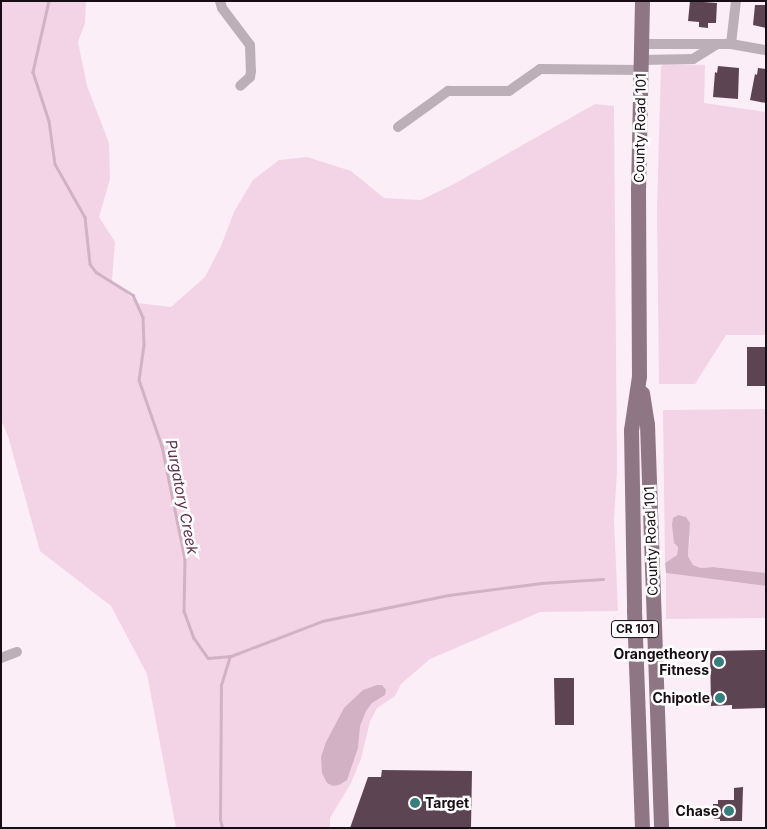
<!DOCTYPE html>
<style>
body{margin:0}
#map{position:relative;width:767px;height:829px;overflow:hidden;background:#fbeef6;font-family:Inter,sans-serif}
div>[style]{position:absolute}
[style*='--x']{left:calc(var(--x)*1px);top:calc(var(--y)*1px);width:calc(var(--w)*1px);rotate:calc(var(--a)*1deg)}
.green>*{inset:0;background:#f3d4e6}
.water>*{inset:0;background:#d2b1c5}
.stream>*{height:2.5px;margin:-1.25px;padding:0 1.25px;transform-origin:1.25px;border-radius:1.25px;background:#d2b1c5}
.building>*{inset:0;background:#5d4453}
.street>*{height:10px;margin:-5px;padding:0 5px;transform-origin:5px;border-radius:5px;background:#bcafb7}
.primary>*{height:15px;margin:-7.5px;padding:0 7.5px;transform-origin:7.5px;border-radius:7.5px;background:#8e7684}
.dots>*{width:14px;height:14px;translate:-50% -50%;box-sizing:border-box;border:2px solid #fff;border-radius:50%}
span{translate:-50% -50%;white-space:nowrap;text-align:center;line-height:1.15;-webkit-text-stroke:5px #fff;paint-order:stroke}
.shield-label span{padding:1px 4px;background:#fff;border:1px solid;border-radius:4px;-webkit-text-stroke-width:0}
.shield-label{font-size:12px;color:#180d14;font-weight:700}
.street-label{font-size:14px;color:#180d14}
.poi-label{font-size:14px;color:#180d14;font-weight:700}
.right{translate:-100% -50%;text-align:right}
.left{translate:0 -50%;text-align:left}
.water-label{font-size:15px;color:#5d304d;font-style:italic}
.frame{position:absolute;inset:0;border:2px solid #180d14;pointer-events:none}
</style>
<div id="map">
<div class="green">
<i style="clip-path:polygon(1px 1px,86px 1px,85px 23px,78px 42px,87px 86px,109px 143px,110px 179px,99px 217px,115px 242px,112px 280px,137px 303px,171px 307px,205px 277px,221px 246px,234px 212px,253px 180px,279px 160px,307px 157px,351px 171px,384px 198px,421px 200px,454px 184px,595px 104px,614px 106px,617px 472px,614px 520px,618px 611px,540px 612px,430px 659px,401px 684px,395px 696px,377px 708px,370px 721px,361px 759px,351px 783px,330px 818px,330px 828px,176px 828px,147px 674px,111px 606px,40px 551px,8px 436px,1px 420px)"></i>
<i style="clip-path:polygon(665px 64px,705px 65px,704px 103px,766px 112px,766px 335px,726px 335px,695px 384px,659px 384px,657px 210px,661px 66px)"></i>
<i style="clip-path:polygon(766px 409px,766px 573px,714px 567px,701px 568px,693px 565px,688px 556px,690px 536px,678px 547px,677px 555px,665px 563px,663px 410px)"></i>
<i style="clip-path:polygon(666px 573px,766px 586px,766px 618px,666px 619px)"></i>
</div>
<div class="water">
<i style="clip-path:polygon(678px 515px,686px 517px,690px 523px,688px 556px,693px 565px,701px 568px,713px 567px,766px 573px,766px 586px,666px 573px,665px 563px,677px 555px,678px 547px,674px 543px,672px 525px,673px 518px)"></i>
<i style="clip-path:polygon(377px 685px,382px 685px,386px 690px,385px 695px,372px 703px,366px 711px,360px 726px,358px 748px,347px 780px,339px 785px,333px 786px,327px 783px,322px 773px,321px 757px,326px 742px,344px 708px,363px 690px)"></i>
</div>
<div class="stream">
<i style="--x:49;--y:1;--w:73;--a:102.7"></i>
<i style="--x:33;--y:72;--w:52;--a:71.9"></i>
<i style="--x:49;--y:121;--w:43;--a:82.1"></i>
<i style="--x:55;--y:164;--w:61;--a:60.5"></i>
<i style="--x:85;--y:217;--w:47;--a:83.9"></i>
<i style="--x:90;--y:264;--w:10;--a:53"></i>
<i style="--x:96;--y:272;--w:44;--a:31.9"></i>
<i style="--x:133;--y:295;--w:24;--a:66"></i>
<i style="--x:143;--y:317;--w:28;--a:88"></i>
<i style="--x:144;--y:345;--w:35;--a:98"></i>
<i style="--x:139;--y:380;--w:70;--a:70.8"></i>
<i style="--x:162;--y:446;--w:115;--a:78.5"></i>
<i style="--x:185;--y:559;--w:52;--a:91.1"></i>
<i style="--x:184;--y:611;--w:29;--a:70"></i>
<i style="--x:194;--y:638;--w:24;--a:55"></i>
<i style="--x:208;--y:658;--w:23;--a:-5"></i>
<i style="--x:231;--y:656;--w:97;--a:-21"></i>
<i style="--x:322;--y:621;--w:130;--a:-11.6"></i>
<i style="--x:449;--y:595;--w:93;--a:-7.4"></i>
<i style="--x:541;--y:583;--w:62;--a:-3.7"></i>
<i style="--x:222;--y:828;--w:8;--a:-104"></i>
<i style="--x:220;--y:820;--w:135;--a:-89.6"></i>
<i style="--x:221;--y:685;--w:30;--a:-73"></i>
</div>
<div class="building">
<i style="clip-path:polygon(690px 1px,717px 3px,716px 23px,708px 23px,708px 28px,699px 27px,699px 22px,688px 21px)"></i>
<i style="clip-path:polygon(755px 5px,766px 5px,766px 28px,753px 25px)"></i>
<i style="clip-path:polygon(718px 66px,739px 68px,738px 99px,713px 97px,715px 72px,717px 73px)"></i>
<i style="clip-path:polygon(758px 68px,766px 69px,766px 103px,750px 100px,755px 74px,757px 75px)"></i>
<i style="clip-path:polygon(747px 347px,766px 347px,766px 386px,747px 386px)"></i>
<i style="clip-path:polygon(766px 650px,766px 708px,732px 709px,732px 705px,711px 706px,710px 651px)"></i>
<i style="clip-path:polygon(554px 678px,574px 678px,574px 725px,555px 725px)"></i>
<i style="clip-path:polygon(382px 770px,472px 771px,471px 828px,350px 828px,368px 777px,381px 777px)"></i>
<i style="clip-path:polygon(743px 787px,742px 821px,720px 821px,720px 819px,714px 819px,713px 804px,718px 804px,718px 800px,734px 800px,734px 788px)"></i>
</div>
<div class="street">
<i style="--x:220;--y:1;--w:7;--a:74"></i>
<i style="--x:222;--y:8;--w:46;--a:52.9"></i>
<i style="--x:250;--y:45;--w:26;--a:88"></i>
<i style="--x:251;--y:71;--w:6;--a:99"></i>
<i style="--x:250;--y:77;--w:13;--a:138"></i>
<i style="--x:641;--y:44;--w:90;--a:0"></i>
<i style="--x:731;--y:44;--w:36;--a:10"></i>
<i style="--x:731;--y:44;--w:43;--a:-83.4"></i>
<i style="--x:641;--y:60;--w:52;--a:-1.1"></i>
<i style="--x:693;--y:59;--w:28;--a:-32"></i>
<i style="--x:398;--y:127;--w:62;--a:-35.8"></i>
<i style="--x:448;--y:91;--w:61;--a:0"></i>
<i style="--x:509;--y:91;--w:38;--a:-35"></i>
<i style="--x:540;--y:69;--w:101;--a:0.6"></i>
<i style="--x:1;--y:658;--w:17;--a:-21"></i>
</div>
<div class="primary">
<i style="--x:642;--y:1;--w:187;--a:91.2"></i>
<i style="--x:638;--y:188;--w:188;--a:89.7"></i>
<i style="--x:639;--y:376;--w:55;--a:98.4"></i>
<i style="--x:631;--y:430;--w:180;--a:89"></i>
<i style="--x:634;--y:610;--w:218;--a:87.9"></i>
<i style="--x:642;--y:393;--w:31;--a:81"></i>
<i style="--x:647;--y:424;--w:404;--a:88"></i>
</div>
<div class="dots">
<i style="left:719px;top:662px;background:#377f7c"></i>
<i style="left:720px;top:698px;background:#377f7c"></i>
<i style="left:415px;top:803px;background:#377f7c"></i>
<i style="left:729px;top:811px;background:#377f7c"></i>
</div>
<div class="shield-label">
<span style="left:635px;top:629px">CR 101</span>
</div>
<div class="street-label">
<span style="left:640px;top:128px;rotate:-89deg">County Road 101</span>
<span style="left:651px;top:541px;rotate:-92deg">County Road 101</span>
</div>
<div class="poi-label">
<span class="right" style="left:709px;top:662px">Orangetheory<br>Fitness</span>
<span class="right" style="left:710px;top:698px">Chipotle</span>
<span class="left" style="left:425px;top:803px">Target</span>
<span class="right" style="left:719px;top:811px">Chase</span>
</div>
<div class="water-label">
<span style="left:182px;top:497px;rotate:79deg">Purgatory Creek</span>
</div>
<div class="frame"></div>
</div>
